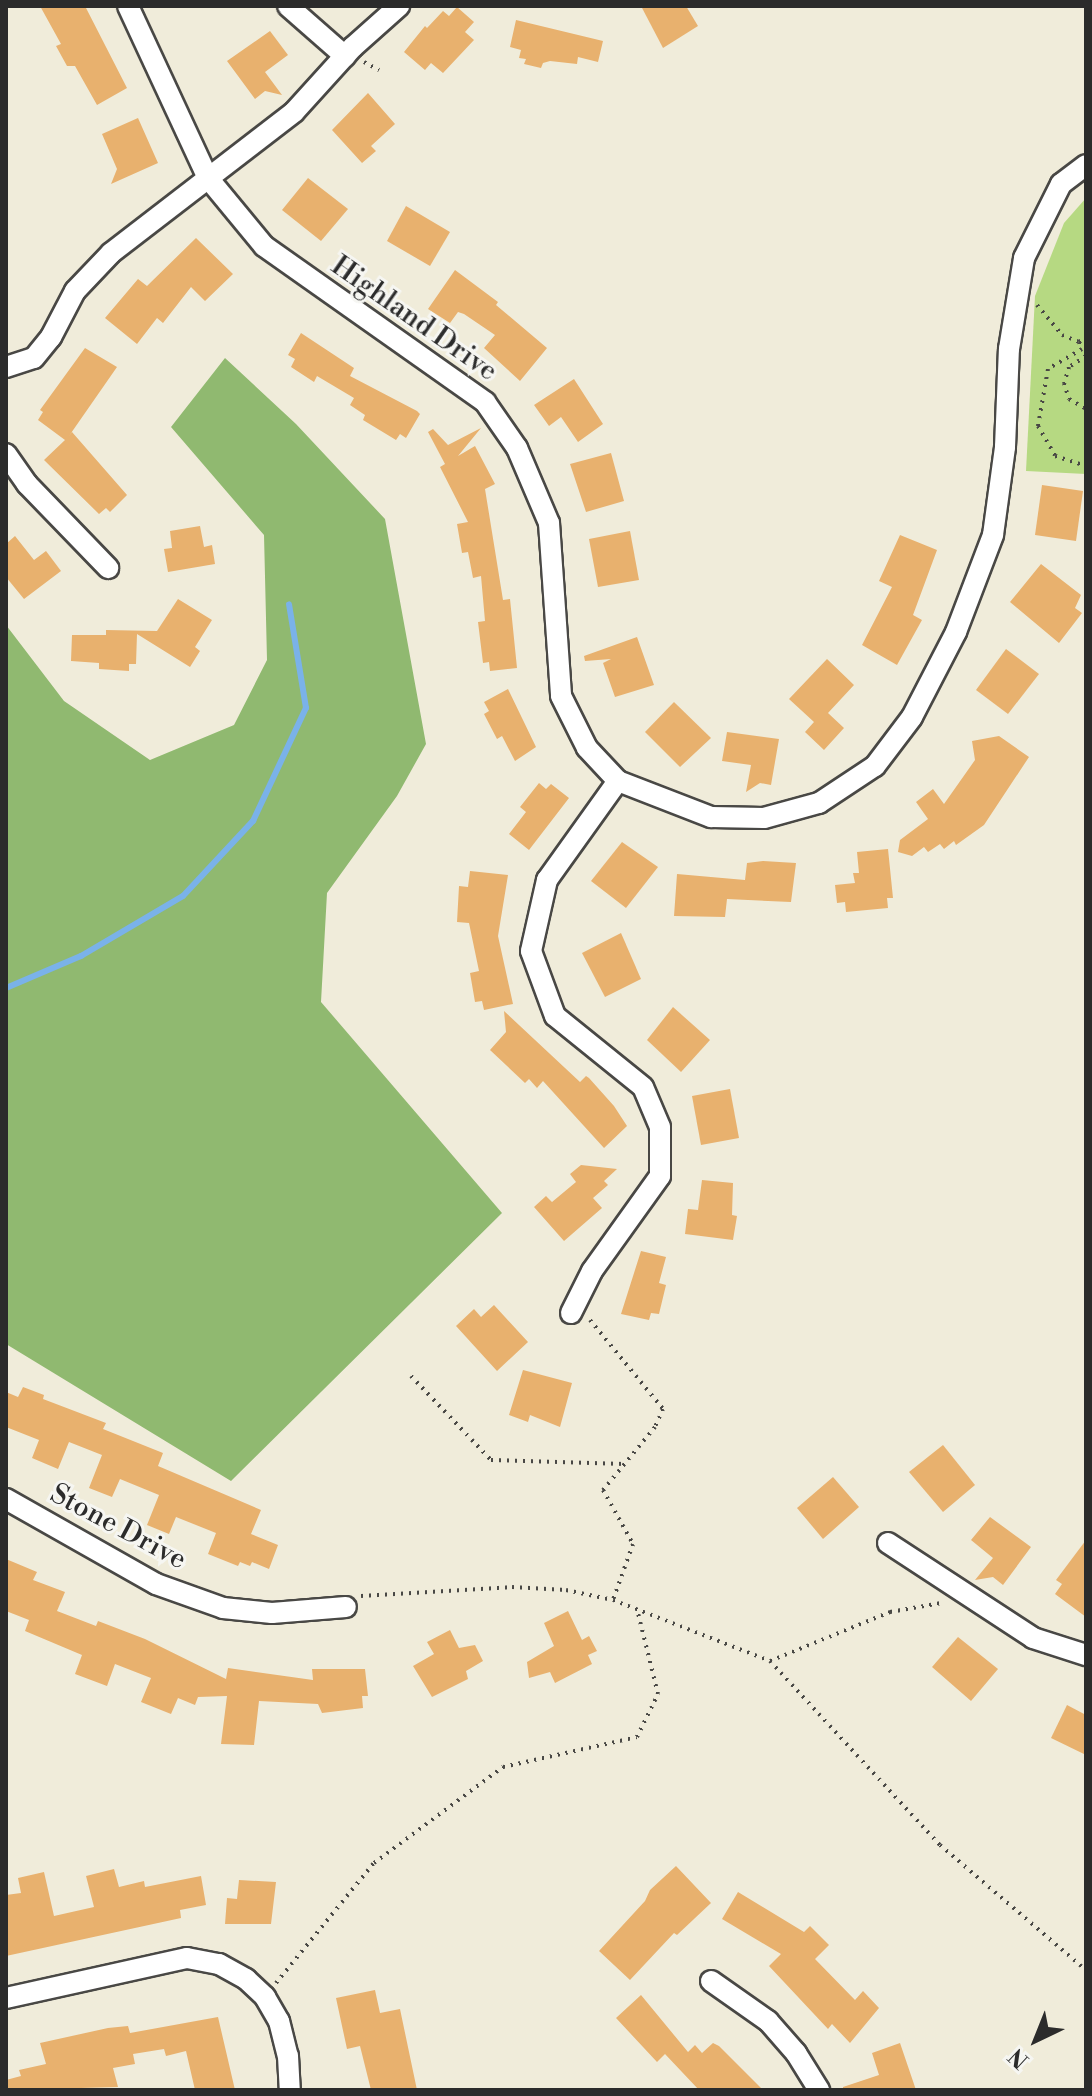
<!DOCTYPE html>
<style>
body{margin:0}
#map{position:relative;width:1092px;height:2096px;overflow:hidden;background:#f0ecda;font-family:"Libre Bodoni",serif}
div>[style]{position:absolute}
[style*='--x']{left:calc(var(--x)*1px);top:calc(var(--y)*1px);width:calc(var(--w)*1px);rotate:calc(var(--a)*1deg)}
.green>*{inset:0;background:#b6d982}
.forest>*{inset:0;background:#90b970}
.stream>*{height:6px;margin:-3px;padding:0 3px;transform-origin:3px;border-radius:3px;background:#7ab2e9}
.building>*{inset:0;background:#e8b16e}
.path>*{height:4px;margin-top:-2px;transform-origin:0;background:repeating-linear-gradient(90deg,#494845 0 2px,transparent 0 8px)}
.roads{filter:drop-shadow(2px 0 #494845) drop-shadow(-2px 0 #494845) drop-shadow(0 2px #494845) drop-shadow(0 -2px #494845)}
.street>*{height:20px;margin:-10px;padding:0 10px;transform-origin:10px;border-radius:10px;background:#fff}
span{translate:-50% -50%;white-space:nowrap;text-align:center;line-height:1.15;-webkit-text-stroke:6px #f6f6f2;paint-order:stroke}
.street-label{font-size:28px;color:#2b2b2b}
.frame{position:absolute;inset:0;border:8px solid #2b2b2b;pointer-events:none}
.north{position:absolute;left:996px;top:2000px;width:80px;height:80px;-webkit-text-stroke:6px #f6f6f2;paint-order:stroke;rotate:223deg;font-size:22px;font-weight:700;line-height:32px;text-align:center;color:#2b2b2b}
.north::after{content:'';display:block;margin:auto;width:28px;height:36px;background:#2b2b2b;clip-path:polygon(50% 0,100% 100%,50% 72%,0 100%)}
</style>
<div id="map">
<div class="green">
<i style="clip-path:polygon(1086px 198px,1086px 474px,1026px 471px,1035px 296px,1064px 223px)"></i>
</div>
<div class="forest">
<i style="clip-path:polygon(225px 358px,296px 424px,385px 519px,426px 744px,397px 796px,327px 893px,321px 1002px,502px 1213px,231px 1481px,6px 1344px,6px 625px,64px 701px,150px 760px,234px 725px,267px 660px,264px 535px,171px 427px)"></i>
</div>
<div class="stream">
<i style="--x:6;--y:988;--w:82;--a:-23.1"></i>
<i style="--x:81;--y:956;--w:118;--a:-30.5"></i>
<i style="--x:183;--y:896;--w:103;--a:-47"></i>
<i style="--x:253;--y:821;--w:125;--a:-64.9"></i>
<i style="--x:306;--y:708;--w:105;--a:-99.3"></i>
</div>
<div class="building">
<i style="clip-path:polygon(40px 6px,85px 6px,127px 88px,97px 105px,75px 66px,67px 66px,56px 46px,61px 44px)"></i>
<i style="clip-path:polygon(641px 6px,686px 6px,698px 26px,663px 48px)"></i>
<i style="clip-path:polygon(457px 7px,474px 22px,465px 32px,474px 40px,443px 73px,431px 63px,425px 70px,404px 52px,425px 26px,427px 28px,443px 11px,449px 16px)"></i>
<i style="clip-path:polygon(516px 20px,603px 41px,598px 62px,578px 57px,577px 64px,550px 61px,543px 63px,541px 68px,524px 64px,526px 59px,519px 58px,521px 50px,510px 47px)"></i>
<i style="clip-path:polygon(270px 31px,288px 55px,265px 72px,282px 95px,265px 91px,255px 99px,227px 61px)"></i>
<i style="clip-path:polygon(368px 93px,395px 124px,371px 146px,376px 151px,362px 163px,332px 130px)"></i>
<i style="clip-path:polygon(138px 118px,158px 163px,111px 184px,117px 169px,102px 134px)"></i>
<i style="clip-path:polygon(308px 178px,348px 209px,321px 241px,282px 210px)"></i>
<i style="clip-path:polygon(406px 206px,450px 232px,430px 266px,387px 241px)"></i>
<i style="clip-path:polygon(196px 238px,233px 274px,205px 301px,191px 287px,163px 323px,157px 318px,137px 344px,105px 318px,138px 279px,147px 286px)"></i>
<i style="clip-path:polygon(455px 270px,498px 302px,496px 305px,547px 348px,520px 381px,484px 348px,495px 335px,464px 314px,458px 312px,450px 323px,428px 309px)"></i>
<i style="clip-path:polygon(301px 333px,354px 368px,350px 376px,417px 411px,420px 414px,406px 438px,400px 434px,396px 440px,363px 420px,365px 415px,350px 405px,354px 398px,317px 376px,314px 382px,291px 367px,295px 359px,288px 355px)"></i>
<i style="clip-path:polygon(85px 348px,117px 367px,69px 436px,72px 432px,127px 495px,110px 512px,106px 508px,99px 514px,44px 460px,65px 440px,38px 420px,43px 412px,40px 410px)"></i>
<i style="clip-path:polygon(574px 379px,603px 424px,578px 442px,561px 417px,549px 426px,534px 405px)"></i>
<i style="clip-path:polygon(481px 428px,458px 456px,475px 446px,495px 484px,485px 489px,503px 600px,510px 599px,517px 668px,490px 671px,489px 662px,483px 663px,478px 622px,485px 621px,481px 576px,473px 578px,468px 552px,462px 553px,457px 524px,468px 522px,440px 467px,445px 464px,428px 432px,433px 429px,448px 445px)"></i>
<i style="clip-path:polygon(611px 453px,624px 501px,586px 512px,570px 464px)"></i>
<i style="clip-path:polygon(1042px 485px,1083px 491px,1076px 541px,1035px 535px)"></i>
<i style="clip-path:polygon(200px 526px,204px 547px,212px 545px,215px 564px,168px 572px,164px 549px,172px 548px,170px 531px)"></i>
<i style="clip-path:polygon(630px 531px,639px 580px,598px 587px,589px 539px)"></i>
<i style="clip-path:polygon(900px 535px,937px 550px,913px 615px,922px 620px,897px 665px,862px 645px,892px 587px,879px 581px)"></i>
<i style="clip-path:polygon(15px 536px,34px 560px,46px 551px,61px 571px,24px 599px,6px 577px,6px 544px)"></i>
<i style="clip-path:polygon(1041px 564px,1081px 595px,1075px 608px,1082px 613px,1059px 643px,1010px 602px)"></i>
<i style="clip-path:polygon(178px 599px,212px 620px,195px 647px,200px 651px,190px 667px,137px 634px,136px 664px,129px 664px,129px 671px,99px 669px,99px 663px,71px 661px,72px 635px,106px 635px,106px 630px,157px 631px)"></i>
<i style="clip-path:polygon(637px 637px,654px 685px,615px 697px,603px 663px,611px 659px,585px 661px,584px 656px)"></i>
<i style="clip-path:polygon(1006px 649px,1039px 674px,1008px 714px,976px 690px)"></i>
<i style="clip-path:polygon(827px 659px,854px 685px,828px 713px,844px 728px,824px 750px,805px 732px,814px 722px,789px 699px)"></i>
<i style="clip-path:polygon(508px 689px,536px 747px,515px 761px,502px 736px,497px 739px,484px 714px,489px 711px,484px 702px)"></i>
<i style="clip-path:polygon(674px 702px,711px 738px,680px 767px,645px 732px)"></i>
<i style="clip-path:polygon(727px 732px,779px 739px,771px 785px,760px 783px,746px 792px,751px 765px,722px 761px)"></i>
<i style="clip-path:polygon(999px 736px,1029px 757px,984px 825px,956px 845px,954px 841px,944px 849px,940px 844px,928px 852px,924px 847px,912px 856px,898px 852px,900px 840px,928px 819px,916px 802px,933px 789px,944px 804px,975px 760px,972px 741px)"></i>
<i style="clip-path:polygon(539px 783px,546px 789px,551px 784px,569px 798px,529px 850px,509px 834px,526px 812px,520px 807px)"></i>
<i style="clip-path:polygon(622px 842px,658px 867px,626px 908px,591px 881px)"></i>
<i style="clip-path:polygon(888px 849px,893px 898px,887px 898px,888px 908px,846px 912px,845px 902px,837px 903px,835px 885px,855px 883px,853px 873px,859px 873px,857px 852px)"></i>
<i style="clip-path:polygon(763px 861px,796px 863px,791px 902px,727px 899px,725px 917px,674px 916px,677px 874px,745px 880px,747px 863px)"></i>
<i style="clip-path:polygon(470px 871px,508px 875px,498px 936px,513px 1004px,484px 1010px,482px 1001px,475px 1002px,470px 973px,479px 971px,469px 923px,457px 922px,459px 886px,468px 887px)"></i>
<i style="clip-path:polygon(621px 933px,641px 979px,605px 997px,582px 953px)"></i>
<i style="clip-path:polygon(673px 1007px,710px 1040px,681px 1072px,647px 1040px)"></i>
<i style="clip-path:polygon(504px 1011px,580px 1082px,586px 1076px,589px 1078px,614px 1106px,627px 1126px,604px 1148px,543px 1081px,537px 1088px,529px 1079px,525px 1083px,490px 1050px,506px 1032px)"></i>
<i style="clip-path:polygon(730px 1089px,739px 1138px,701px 1145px,692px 1096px)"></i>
<i style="clip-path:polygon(581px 1165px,617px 1169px,604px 1181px,608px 1185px,593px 1198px,602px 1208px,564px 1241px,534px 1207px,546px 1196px,552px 1202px,576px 1182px,570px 1174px)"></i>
<i style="clip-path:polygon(702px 1180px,733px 1183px,732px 1215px,737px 1216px,733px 1240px,685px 1234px,688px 1209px,698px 1210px)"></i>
<i style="clip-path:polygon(641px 1251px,666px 1257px,659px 1283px,666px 1285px,659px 1314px,651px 1313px,649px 1320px,621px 1314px)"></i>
<i style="clip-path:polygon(494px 1305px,528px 1342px,497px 1371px,456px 1326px,474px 1309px,481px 1317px)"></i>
<i style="clip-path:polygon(523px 1370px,572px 1383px,560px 1427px,530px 1415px,528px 1422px,509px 1415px)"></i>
<i style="clip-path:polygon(23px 1387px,44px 1395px,43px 1399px,106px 1423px,103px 1429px,163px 1453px,158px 1466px,261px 1510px,251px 1534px,278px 1545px,269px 1569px,252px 1562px,250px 1566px,240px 1562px,238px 1566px,208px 1554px,216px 1533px,176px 1517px,169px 1534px,147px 1525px,159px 1495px,120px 1479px,112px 1497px,89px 1488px,102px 1455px,69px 1442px,58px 1469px,32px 1458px,39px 1440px,6px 1427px,6px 1392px,18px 1397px)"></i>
<i style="clip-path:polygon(943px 1445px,975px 1485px,943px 1512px,909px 1472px)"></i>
<i style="clip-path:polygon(833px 1477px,859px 1507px,823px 1539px,797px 1508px)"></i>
<i style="clip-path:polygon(990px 1517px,1031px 1547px,1003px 1585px,993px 1577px,975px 1580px,993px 1558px,971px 1540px)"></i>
<i style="clip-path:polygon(1086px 1540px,1086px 1617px,1055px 1594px,1062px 1584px,1056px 1580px)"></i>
<i style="clip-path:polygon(6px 1559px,37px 1572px,33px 1580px,65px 1592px,57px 1611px,96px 1626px,98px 1621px,145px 1639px,226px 1679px,228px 1668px,313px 1680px,312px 1669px,365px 1669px,368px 1696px,362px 1696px,363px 1708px,322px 1713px,318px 1704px,259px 1701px,254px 1745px,221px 1744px,227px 1696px,198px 1697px,195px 1705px,178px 1698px,171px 1714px,141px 1702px,151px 1678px,115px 1664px,107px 1686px,75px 1674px,82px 1655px,25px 1631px,29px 1620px,6px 1611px)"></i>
<i style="clip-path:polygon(568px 1611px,582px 1640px,589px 1636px,597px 1651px,588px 1655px,592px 1664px,555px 1683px,550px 1672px,529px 1678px,527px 1662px,554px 1646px,544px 1623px)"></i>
<i style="clip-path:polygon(450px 1630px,459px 1648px,475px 1645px,483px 1661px,466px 1671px,468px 1679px,432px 1697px,413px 1666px,434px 1654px,427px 1642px)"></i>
<i style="clip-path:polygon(958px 1637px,998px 1669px,971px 1701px,932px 1667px)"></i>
<i style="clip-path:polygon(1067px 1705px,1086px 1715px,1086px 1755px,1051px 1738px)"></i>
<i style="clip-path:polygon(676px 1866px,711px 1903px,677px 1935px,674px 1933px,630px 1980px,599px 1951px,645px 1901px,650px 1890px)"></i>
<i style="clip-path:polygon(114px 1869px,119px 1887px,144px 1881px,145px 1887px,201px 1876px,206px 1905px,180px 1910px,181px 1918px,6px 1956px,6px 1895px,21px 1893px,18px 1878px,44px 1872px,54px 1916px,94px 1907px,86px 1876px)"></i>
<i style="clip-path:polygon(239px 1880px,276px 1882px,271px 1924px,225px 1924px,227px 1898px,237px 1899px)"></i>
<i style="clip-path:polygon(738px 1892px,804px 1932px,810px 1926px,829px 1945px,815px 1959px,855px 2000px,863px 1991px,879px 2008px,850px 2043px,832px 2024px,828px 2029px,769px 1966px,781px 1954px,722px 1919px)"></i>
<i style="clip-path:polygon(375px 1990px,380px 2013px,400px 2009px,417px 2090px,371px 2090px,360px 2046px,347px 2049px,336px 1998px)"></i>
<i style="clip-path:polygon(641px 1995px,688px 2052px,695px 2045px,702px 2053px,713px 2043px,719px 2046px,763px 2090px,699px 2090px,665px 2054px,657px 2062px,616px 2018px)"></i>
<i style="clip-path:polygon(218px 2017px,235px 2090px,195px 2090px,186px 2051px,166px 2056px,164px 2049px,133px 2054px,135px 2064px,113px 2068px,118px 2087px,6px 2090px,6px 2080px,21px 2076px,19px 2070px,46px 2064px,40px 2043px,108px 2028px,128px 2026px,130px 2033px)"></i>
<i style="clip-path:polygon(900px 2043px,916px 2090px,843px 2090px,843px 2087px,879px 2075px,872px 2053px)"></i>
</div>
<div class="path">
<i style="--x:364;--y:62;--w:17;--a:28"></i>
<i style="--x:1037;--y:305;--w:39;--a:50"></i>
<i style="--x:1062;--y:335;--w:18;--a:22"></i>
<i style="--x:1079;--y:342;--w:9;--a:-36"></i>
<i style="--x:1079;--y:342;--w:8;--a:67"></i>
<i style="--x:1082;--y:349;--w:39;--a:150"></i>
<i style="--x:1048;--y:369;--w:58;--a:100"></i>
<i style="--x:1038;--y:426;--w:34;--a:60"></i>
<i style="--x:1055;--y:456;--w:33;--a:18"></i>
<i style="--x:1086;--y:356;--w:20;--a:147"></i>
<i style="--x:1069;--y:367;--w:17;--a:107"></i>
<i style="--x:1064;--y:383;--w:17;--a:73"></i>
<i style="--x:1069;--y:399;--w:20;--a:30"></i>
<i style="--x:590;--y:1320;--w:115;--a:50.6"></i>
<i style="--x:663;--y:1409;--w:20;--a:114"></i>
<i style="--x:655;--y:1427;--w:82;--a:129.5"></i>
<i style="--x:603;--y:1490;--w:62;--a:60.9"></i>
<i style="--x:633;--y:1544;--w:59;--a:109.7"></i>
<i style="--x:411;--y:1376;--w:116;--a:46.4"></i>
<i style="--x:491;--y:1460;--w:134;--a:1.7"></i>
<i style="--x:361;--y:1596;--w:151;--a:-3.4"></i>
<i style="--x:512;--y:1587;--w:54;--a:3.2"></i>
<i style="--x:566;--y:1590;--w:48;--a:12"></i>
<i style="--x:613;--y:1600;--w:168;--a:21.2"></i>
<i style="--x:770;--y:1661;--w:251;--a:47.3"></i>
<i style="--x:940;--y:1845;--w:192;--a:40.6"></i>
<i style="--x:770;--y:1661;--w:130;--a:-22.2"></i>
<i style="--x:890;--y:1612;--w:52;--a:-10"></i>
<i style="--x:276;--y:1983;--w:155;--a:-50.8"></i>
<i style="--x:374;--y:1863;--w:161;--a:-36.7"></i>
<i style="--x:503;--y:1767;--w:137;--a:-12.6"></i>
<i style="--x:637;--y:1737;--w:48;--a:-64"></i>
<i style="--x:658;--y:1694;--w:88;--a:-103.9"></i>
</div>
<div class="roads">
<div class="street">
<i style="--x:128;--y:6;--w:190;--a:65.1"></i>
<i style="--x:208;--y:178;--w:88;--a:50.5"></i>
<i style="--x:264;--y:246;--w:271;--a:35.2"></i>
<i style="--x:485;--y:402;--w:56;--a:55.2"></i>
<i style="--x:517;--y:448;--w:82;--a:66.9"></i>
<i style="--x:549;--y:523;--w:173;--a:86"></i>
<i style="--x:561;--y:696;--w:58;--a:63.4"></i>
<i style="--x:587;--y:748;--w:45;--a:46.8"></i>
<i style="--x:618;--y:781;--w:100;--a:21.2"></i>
<i style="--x:711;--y:817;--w:53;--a:1.1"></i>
<i style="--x:764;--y:818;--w:57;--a:-15.3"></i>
<i style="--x:819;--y:803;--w:67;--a:-33.5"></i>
<i style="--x:875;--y:766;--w:61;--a:-52.9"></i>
<i style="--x:912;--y:717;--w:96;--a:-62.6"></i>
<i style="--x:956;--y:632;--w:104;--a:-69.1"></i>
<i style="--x:993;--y:535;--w:89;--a:-82.2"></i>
<i style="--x:1005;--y:447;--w:98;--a:-87.7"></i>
<i style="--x:1009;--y:349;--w:92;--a:-80.6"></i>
<i style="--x:1024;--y:258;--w:83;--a:-63.4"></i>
<i style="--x:1061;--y:184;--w:31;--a:-37"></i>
<i style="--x:288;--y:6;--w:76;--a:41.3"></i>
<i style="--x:6;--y:367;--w:29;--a:-18"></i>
<i style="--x:34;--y:358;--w:27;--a:-51"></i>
<i style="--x:51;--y:337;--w:52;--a:-62.4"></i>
<i style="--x:75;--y:291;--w:52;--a:-46.5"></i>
<i style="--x:111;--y:253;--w:231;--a:-37.6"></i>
<i style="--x:294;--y:112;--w:88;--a:-47.8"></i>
<i style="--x:353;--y:47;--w:62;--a:-41.7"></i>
<i style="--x:6;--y:454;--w:37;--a:55"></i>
<i style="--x:27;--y:484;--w:117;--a:46"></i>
<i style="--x:571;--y:1313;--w:47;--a:-63.4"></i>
<i style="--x:592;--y:1271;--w:117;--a:-54.4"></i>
<i style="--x:660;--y:1176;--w:49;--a:-90"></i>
<i style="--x:660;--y:1127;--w:43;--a:-113"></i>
<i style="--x:643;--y:1087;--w:113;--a:-141.1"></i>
<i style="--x:555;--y:1016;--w:69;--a:-110.3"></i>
<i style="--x:531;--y:951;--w:73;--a:-77.3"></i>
<i style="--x:547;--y:880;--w:122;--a:-54.4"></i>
<i style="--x:6;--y:1499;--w:172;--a:29.5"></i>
<i style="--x:156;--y:1584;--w:71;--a:19.7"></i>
<i style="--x:223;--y:1608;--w:49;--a:5.8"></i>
<i style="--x:272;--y:1613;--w:74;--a:-4.6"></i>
<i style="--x:888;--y:1543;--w:173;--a:33.2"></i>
<i style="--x:1033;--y:1638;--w:56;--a:17.8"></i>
<i style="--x:711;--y:1981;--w:70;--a:35.1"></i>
<i style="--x:768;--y:2021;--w:43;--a:48.8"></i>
<i style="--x:796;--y:2053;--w:44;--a:58.1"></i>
<i style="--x:6;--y:1998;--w:185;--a:-12.5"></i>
<i style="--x:187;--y:1958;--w:33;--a:11"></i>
<i style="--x:219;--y:1964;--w:31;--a:29"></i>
<i style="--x:246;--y:1979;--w:26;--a:43"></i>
<i style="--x:265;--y:1997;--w:28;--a:60"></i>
<i style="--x:279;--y:2021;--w:36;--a:76"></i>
<i style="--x:288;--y:2056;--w:34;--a:87"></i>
</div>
</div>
<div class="street-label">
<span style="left:414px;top:319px;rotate:35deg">Highland Drive</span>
<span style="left:118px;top:1527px;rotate:28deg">Stone Drive</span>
</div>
<div class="frame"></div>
<div class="north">N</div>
</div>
